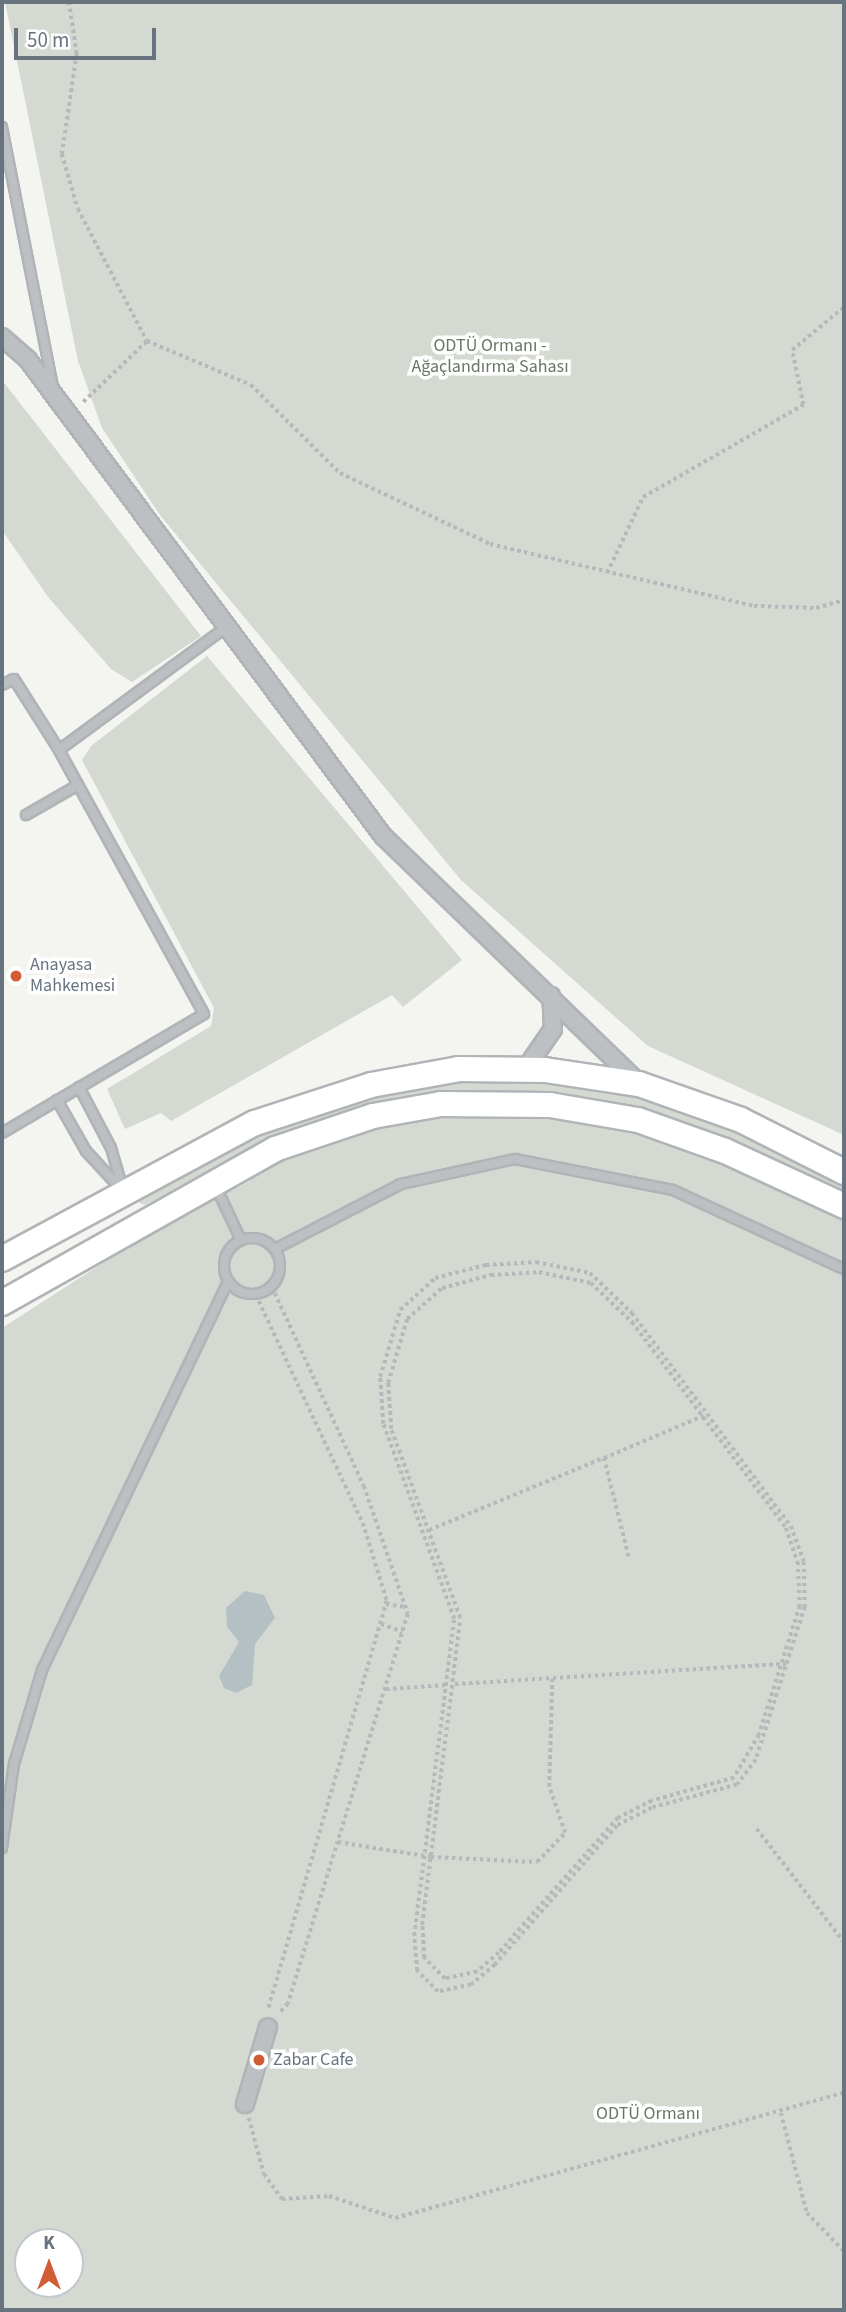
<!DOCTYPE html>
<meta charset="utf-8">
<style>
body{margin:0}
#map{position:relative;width:846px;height:2312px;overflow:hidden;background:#f4f5f1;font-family:"Source Sans 3",sans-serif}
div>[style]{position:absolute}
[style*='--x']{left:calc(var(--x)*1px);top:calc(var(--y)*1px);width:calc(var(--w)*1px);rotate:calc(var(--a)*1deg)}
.green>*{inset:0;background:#d4d9d1}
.water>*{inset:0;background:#b5c0c4}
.path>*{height:3.5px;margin-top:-1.75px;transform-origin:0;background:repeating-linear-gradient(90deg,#b6b9bb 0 3.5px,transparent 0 7px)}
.roads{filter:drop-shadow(2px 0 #b0b4b7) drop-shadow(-2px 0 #b0b4b7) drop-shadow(0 2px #b0b4b7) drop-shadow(0 -2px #b0b4b7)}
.lane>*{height:8px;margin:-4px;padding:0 4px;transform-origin:4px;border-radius:4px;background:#bcc0c3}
.lane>.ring{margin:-4px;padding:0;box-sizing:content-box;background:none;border:8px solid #bcc0c3;border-radius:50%}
.street>*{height:16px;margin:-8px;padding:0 8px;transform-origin:8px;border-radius:8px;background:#bcc0c3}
.primary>*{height:24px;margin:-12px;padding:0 12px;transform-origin:12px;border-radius:12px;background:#fff}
.dots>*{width:19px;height:19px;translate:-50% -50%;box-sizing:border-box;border:4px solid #fff;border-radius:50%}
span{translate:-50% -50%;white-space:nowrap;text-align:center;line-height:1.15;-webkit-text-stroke:7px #fff;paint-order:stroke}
.park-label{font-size:18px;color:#687765}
.poi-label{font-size:18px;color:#67747f}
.left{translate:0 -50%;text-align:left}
.frame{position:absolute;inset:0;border:4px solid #67747f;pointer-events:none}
.north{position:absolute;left:14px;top:2228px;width:70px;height:70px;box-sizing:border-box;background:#fff;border:2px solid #c2c7cc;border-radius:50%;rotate:0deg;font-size:19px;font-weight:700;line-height:28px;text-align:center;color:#67747f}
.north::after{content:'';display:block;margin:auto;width:24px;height:32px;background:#d05d36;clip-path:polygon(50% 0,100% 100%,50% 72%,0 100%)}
.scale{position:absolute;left:14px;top:28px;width:142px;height:32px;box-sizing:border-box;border:4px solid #67747f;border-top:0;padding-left:9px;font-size:21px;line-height:24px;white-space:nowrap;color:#67747f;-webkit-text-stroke:5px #fff;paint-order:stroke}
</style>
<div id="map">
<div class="green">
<i style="clip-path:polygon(5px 2px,844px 2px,844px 1135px,648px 1046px,461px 880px,160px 515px,102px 428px,78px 361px)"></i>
<i style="clip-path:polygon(2px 380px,201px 636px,132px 682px,111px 669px,48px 597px,2px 530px)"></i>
<i style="clip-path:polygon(207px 656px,462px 960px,403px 1007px,392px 995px,171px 1121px,161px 1113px,125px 1129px,107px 1089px,211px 1026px,214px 1008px,82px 760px,91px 746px)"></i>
<i style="clip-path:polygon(551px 1080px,625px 1093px,716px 1124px,844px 1183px,844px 1196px,541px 1094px,257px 1146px,145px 1205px,138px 1202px,273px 1127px,318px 1111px,436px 1082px)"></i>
<i style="clip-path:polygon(evenodd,580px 1108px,844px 1206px,844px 2310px,2px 2310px,2px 1328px,151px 1232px,250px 1181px,244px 1164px,373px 1116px,580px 1108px,28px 2242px,70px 2242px,70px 2284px,28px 2284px,28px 2242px)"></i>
</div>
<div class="water">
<i style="clip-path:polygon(245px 1591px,264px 1595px,275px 1618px,255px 1644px,252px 1685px,236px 1693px,224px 1688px,219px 1676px,239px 1642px,227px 1627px,226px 1608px)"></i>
</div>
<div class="path">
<i style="--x:69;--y:2;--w:53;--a:81.3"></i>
<i style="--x:77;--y:54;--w:101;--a:98.5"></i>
<i style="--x:62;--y:154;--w:57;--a:73.8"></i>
<i style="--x:78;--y:209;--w:149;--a:62.4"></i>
<i style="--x:147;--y:341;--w:113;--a:22.9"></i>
<i style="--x:251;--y:385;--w:125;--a:44.7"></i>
<i style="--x:340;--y:473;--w:166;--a:25.3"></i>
<i style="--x:490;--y:544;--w:271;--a:13.2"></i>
<i style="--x:754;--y:606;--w:62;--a:1.8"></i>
<i style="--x:816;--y:608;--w:29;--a:-16"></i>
<i style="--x:83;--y:402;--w:88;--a:-43.6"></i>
<i style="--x:607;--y:573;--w:84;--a:-64.7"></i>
<i style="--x:643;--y:497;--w:185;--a:-29.9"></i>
<i style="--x:803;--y:405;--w:56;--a:-101.3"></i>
<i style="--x:792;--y:350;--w:67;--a:-39.6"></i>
<i style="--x:536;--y:1262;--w:55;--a:11.5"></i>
<i style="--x:590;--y:1273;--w:58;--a:43.6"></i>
<i style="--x:632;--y:1313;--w:266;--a:53.3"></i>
<i style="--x:791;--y:1526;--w:38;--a:70"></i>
<i style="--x:804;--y:1562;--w:45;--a:88.7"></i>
<i style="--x:805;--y:1607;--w:161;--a:107.8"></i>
<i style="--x:756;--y:1760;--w:31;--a:127"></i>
<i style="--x:737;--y:1785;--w:88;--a:164.9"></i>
<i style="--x:652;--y:1808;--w:39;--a:153"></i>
<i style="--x:617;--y:1826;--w:185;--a:131.3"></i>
<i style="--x:495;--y:1965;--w:31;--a:140"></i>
<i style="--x:471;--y:1985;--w:34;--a:168"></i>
<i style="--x:438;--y:1992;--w:30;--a:-135"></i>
<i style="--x:417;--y:1971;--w:35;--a:-95"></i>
<i style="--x:414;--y:1936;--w:320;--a:-82.8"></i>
<i style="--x:454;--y:1619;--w:208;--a:-110"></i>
<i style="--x:383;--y:1424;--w:47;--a:-93.7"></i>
<i style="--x:380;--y:1377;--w:70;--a:-73.4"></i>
<i style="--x:400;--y:1310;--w:47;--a:-42.4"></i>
<i style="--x:435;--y:1278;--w:53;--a:-14.3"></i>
<i style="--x:486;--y:1265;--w:50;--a:-3.4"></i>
<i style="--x:539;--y:1272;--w:53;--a:11.9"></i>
<i style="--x:591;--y:1283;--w:57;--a:43.6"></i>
<i style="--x:632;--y:1322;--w:257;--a:53.2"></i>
<i style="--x:786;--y:1528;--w:36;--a:71"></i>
<i style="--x:798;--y:1562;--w:44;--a:87.4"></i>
<i style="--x:800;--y:1606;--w:135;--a:107.6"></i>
<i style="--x:759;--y:1735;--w:50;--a:120.2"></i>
<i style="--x:734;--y:1778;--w:85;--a:164.3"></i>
<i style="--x:652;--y:1801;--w:38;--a:153"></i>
<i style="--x:618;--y:1818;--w:180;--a:131.4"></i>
<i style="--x:499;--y:1953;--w:29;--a:139"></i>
<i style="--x:477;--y:1972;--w:33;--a:168"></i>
<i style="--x:445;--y:1979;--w:30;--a:-135"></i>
<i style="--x:424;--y:1958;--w:33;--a:-93"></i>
<i style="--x:422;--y:1925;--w:309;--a:-82.9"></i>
<i style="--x:460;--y:1618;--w:201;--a:-110.1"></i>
<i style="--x:391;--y:1429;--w:46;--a:-93.7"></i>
<i style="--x:388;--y:1383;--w:67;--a:-73.5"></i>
<i style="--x:407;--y:1319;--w:47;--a:-41.5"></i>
<i style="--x:442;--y:1288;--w:51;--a:-14.9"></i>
<i style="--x:491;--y:1275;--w:48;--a:-3.6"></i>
<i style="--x:272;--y:1287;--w:219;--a:65.2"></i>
<i style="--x:364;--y:1486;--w:135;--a:71"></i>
<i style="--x:408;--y:1614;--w:408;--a:107.1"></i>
<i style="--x:288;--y:2004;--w:13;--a:132"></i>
<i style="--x:256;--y:1295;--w:252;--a:64.9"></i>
<i style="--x:363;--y:1523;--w:82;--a:72.9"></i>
<i style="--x:387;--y:1601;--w:427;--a:106.2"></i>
<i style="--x:604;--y:1458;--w:108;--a:-23"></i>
<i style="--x:429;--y:1530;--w:189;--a:-22.4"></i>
<i style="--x:604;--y:1458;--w:102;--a:75.8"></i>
<i style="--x:386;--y:1604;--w:19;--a:9"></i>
<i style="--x:381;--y:1624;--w:23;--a:20"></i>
<i style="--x:455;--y:1684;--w:332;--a:-3.5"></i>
<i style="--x:386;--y:1689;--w:61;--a:-3.8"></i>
<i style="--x:757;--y:1829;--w:143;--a:52.4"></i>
<i style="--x:338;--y:1842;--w:94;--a:9.2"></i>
<i style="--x:431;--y:1857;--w:106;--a:2.7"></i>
<i style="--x:537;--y:1862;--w:40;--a:-46"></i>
<i style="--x:565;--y:1833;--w:49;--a:-109.2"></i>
<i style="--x:549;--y:1787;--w:108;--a:-88.4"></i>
<i style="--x:781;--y:2113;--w:103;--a:75.4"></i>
<i style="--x:807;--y:2213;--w:53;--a:45.8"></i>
<i style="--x:249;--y:2118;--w:58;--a:75"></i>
<i style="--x:264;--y:2174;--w:31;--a:54"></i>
<i style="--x:282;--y:2199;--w:47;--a:-3.7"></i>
<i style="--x:329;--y:2196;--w:70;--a:18.4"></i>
<i style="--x:395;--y:2218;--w:466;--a:-15.6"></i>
</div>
<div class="roads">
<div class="lane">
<i style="--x:2;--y:127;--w:264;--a:78.9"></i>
<i style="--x:2;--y:685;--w:13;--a:-27"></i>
<i style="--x:14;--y:679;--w:84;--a:57.6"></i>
<i style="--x:59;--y:750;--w:211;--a:-36.3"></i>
<i style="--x:26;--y:815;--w:60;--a:-30"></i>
<i style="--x:79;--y:1087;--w:69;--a:62.3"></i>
<i style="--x:111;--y:1148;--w:43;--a:73.7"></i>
<i style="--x:57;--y:1100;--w:59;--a:60.4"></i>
<i style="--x:86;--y:1151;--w:53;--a:47.3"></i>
<i style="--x:2;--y:1133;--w:234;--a:-30.5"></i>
<i style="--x:204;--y:1014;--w:301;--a:-118.8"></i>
<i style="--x:215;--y:1185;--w:61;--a:64.7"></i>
<i class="ring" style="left:224px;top:1238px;width:48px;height:48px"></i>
<i style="--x:275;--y:1249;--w:142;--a:-27.3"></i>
<i style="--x:401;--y:1184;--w:117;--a:-12.4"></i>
<i style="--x:515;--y:1159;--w:161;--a:11.1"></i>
<i style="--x:673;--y:1190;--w:188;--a:24.8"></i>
<i style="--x:2;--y:1848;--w:85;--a:-81.9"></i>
<i style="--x:14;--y:1764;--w:98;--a:-73.4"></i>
<i style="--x:42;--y:1670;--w:431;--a:-64.4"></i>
</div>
<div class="street">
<i style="--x:2;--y:337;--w:35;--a:41"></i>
<i style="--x:28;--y:360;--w:594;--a:53.28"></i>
<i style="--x:383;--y:836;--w:356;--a:44"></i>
<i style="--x:526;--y:1068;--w:47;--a:-55.3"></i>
<i style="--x:553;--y:1029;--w:33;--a:-93"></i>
<i style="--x:245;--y:2104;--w:80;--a:-73.4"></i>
</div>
<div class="primary">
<i style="--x:2;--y:1259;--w:287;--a:-28.3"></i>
<i style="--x:255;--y:1123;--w:122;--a:-18.1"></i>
<i style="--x:371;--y:1085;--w:89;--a:-10.3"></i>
<i style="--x:459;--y:1069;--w:86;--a:0.7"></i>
<i style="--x:545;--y:1070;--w:95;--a:8.5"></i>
<i style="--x:639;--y:1084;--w:108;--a:19.4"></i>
<i style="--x:741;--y:1120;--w:115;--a:26.8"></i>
<i style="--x:2;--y:1303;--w:313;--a:-29.4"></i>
<i style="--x:275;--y:1149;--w:103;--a:-18.6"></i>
<i style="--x:373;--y:1116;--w:69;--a:-10"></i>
<i style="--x:441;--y:1104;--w:109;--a:0.5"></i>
<i style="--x:550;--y:1105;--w:89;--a:9.7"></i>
<i style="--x:638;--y:1120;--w:92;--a:19.6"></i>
<i style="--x:725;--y:1151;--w:131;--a:24.8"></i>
</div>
</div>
<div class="dots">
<i style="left:16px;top:976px;background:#d05d36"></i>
<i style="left:259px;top:2060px;background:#d05d36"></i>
</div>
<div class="park-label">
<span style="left:490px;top:357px">ODTÜ Ormanı -<br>Ağaçlandırma Sahası</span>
<span style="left:648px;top:2114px">ODTÜ Ormanı</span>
</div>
<div class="poi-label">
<span class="left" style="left:30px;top:976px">Anayasa<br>Mahkemesi</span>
<span class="left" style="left:273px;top:2060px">Zabar Cafe</span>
</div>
<div class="frame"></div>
<div class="north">K</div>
<div class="scale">50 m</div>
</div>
